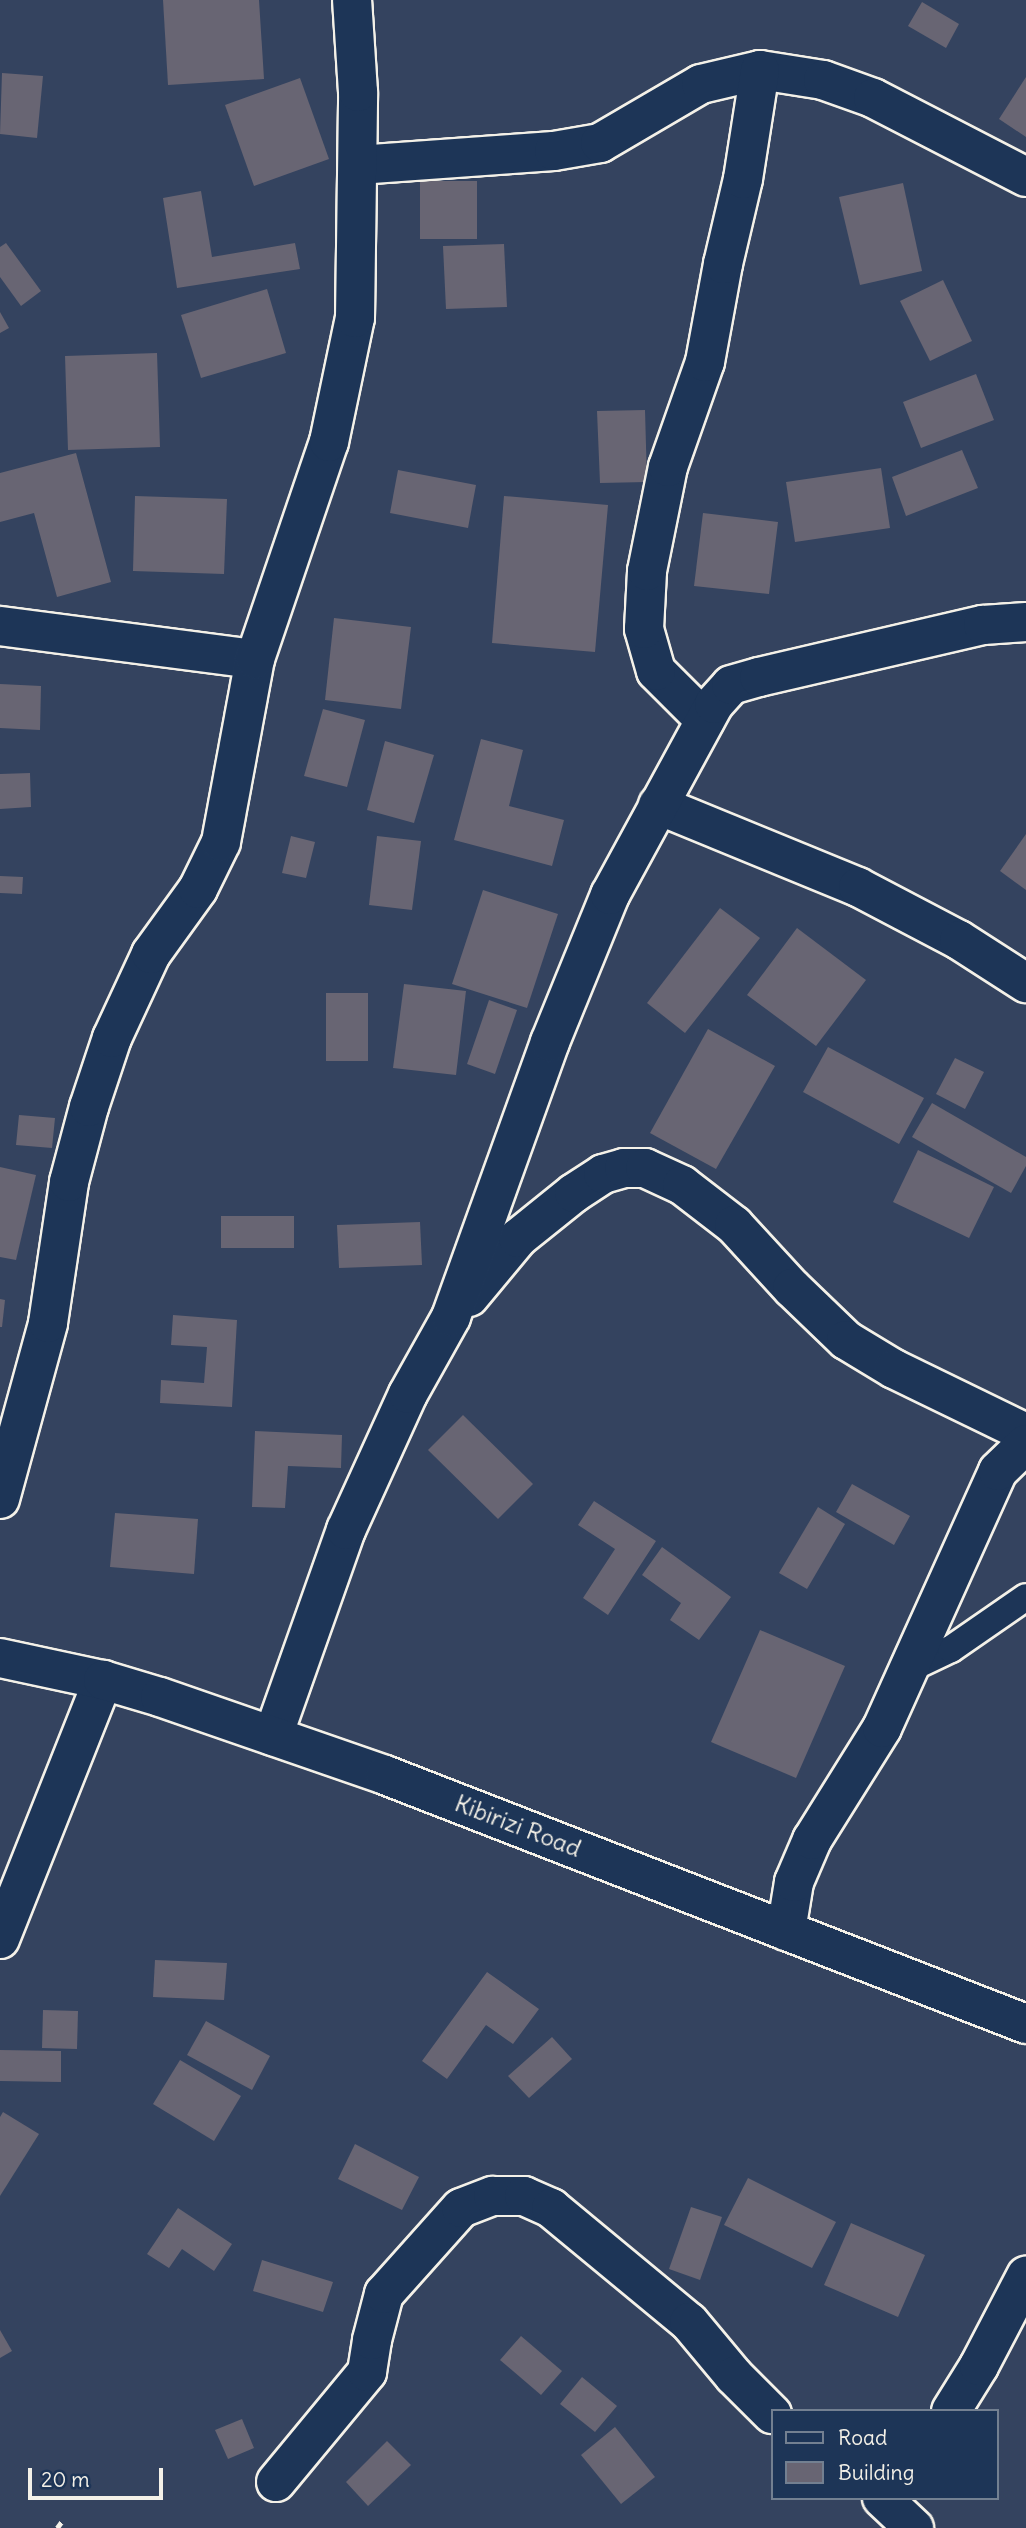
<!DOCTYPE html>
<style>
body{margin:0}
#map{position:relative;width:1026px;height:2528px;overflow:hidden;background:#34435f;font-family:Delius,sans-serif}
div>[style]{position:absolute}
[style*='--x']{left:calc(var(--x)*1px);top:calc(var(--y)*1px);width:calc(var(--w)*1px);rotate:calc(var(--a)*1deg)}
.building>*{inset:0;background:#686573}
.path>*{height:4.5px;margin-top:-2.25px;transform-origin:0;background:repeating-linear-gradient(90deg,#f4f1e8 0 7px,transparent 0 12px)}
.roads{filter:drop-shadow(2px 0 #f4f1e8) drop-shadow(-2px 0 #f4f1e8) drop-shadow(0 2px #f4f1e8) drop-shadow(0 -2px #f4f1e8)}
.lane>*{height:26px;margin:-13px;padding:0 13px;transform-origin:13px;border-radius:13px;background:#1d3557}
.street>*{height:38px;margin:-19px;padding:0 19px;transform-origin:19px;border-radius:19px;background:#1d3557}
.secondary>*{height:38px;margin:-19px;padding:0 19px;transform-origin:19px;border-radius:19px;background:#1d3557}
span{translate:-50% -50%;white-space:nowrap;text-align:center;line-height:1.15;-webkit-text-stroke:7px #1d3557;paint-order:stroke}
.street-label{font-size:24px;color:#f4f1e8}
.legend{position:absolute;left:771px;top:2409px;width:228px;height:91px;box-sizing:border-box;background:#1d3557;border:2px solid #738091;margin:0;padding:9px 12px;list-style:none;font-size:21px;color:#f4f1e8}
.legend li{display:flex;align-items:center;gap:14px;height:35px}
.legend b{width:35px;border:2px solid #738091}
.scale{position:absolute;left:28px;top:2468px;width:135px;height:32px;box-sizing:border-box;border:4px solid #f4f1e8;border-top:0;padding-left:9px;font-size:21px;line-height:24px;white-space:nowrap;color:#f4f1e8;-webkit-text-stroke:5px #1d3557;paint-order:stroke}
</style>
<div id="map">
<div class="building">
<i style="clip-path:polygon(163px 0,259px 0,264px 79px,168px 85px)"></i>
<i style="clip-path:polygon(922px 2px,959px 24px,946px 48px,908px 26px)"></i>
<i style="clip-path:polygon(2px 73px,43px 76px,37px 138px,0 134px)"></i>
<i style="clip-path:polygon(1026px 77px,1026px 137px,999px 119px)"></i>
<i style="clip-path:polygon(300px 78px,329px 159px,254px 186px,225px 105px)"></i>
<i style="clip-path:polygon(420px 181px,477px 181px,477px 239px,420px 239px)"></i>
<i style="clip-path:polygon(903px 183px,922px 271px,860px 285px,839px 197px)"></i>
<i style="clip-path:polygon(201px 191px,212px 257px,295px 243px,300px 269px,177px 288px,163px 198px)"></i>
<i style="clip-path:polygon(6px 243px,41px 291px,21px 306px,0 277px,0 247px)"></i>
<i style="clip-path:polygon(504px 244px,507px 307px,446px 309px,443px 246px)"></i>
<i style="clip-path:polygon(943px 280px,972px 341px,930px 361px,900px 301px)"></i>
<i style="clip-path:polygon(267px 289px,286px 353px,201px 378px,181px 315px)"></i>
<i style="clip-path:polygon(0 312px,9px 328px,0 333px)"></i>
<i style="clip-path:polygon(157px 353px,160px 447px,68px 450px,65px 356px)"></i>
<i style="clip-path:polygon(976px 374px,994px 420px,921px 448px,903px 402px)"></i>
<i style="clip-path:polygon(645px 410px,647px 482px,600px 483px,597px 411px)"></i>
<i style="clip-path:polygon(962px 450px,978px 488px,906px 516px,892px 477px)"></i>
<i style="clip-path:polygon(76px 453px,111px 582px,57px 597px,34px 513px,0 522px,0 473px)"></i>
<i style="clip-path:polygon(881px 468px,890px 528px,795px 542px,786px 482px)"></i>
<i style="clip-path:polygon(398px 470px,476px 485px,468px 528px,390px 513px)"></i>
<i style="clip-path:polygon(135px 496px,227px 499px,224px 574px,133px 571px)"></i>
<i style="clip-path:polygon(504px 496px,608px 505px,595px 652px,492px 643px)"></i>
<i style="clip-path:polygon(703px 513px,778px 522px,769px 594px,694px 586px)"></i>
<i style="clip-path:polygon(334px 618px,411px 627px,401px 709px,325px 700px)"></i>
<i style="clip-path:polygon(0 684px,41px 686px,40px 730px,0 728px)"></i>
<i style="clip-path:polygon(323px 709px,365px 720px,347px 787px,304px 776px)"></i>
<i style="clip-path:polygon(481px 739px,523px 750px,509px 806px,564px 820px,552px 866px,454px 840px)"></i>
<i style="clip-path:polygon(385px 741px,434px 755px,414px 823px,367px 810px)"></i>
<i style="clip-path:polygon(30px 773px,31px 807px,0 809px,0 774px)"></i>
<i style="clip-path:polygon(1026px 834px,1026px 890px,1000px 871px)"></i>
<i style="clip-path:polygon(291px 836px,315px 842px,306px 878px,282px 873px)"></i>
<i style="clip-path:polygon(377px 836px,421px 841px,412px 910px,369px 905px)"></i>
<i style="clip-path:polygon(0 876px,23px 877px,22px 894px,0 893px)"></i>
<i style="clip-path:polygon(483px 890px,558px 914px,527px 1008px,452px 984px)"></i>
<i style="clip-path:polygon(720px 908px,760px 938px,685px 1033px,647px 1003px)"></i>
<i style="clip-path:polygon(797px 928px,866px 980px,816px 1046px,747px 995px)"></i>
<i style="clip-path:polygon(404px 984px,466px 991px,456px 1075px,393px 1068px)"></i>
<i style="clip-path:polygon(326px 993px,368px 993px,368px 1061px,326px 1061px)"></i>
<i style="clip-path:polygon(489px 1000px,517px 1010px,495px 1074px,467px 1064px)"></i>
<i style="clip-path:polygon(708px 1029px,775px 1066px,716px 1169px,650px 1133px)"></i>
<i style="clip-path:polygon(828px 1047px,924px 1098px,899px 1144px,803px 1092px)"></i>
<i style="clip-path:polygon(955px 1058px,984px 1072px,965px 1109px,936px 1094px)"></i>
<i style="clip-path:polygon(932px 1103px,1026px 1157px,1026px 1166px,1011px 1193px,912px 1137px)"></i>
<i style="clip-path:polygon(19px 1115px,55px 1118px,52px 1148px,16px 1145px)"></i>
<i style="clip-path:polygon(918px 1150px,994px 1187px,969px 1238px,893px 1202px)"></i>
<i style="clip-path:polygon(0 1167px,36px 1175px,16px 1260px,0 1257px)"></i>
<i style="clip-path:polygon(221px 1216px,294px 1216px,294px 1248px,221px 1248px)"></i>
<i style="clip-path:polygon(420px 1222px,422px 1265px,339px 1268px,337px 1225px)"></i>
<i style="clip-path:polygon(0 1299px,5px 1300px,2px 1327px,0 1327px)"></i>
<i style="clip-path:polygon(173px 1315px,237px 1320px,232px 1407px,160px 1403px,161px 1380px,204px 1383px,207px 1347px,171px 1345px)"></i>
<i style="clip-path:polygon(463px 1415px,533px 1484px,498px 1519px,428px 1450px)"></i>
<i style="clip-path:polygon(255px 1431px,342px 1435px,341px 1468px,288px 1466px,285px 1508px,252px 1507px)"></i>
<i style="clip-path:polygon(852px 1484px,910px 1516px,894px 1545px,836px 1512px)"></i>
<i style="clip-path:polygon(594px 1501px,656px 1541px,608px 1615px,583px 1598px,615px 1549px,578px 1525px)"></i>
<i style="clip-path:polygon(818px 1507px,845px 1524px,807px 1589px,779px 1573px)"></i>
<i style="clip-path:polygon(115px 1513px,198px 1519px,194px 1574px,110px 1567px)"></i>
<i style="clip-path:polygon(662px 1547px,731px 1597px,699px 1640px,670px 1620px,681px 1603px,642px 1575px)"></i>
<i style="clip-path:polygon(760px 1630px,845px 1666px,796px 1778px,711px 1742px)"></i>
<i style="clip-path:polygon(155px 1960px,227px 1963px,224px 2000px,153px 1997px)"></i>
<i style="clip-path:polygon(487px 1972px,539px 2009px,513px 2044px,486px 2025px,447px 2079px,422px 2061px)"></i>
<i style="clip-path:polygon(43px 2010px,78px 2011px,77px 2049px,42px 2048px)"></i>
<i style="clip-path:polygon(206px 2021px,270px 2056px,252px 2090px,187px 2055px)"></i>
<i style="clip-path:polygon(552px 2037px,572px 2059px,529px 2098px,508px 2076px)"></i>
<i style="clip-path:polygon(0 2050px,61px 2051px,61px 2082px,0 2081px)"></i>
<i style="clip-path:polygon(180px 2060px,241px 2096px,214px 2141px,153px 2104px)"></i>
<i style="clip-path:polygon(3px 2112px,39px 2134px,0 2196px,0 2117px)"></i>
<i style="clip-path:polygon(355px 2144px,419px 2177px,402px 2210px,338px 2179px)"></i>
<i style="clip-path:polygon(748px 2178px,836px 2222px,812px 2268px,724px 2225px)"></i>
<i style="clip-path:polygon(691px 2207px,722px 2217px,700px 2280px,669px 2269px)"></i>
<i style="clip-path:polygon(178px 2208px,232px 2244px,214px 2271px,182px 2249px,169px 2268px,147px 2254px)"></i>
<i style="clip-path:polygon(851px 2223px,925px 2255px,898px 2317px,824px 2285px)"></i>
<i style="clip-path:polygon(262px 2260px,333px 2282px,323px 2312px,253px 2291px)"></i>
<i style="clip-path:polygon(0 2330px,12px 2351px,0 2358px)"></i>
<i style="clip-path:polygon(521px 2336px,562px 2371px,541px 2395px,500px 2360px)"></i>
<i style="clip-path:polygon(582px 2377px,617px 2406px,595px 2432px,560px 2404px)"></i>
<i style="clip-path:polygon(242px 2419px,254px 2448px,228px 2459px,215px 2430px)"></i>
<i style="clip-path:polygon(615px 2427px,655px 2477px,621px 2504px,581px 2455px)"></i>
<i style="clip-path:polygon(387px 2441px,411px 2465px,368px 2506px,346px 2482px)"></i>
</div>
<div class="path">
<i style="--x:57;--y:2528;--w:9;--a:-54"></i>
</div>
<div class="roads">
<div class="lane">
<i style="--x:909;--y:1669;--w:47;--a:-25.5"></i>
<i style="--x:951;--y:1649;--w:91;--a:-34.7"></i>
</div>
<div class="street">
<i style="--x:358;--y:165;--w:196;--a:-4.1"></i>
<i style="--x:554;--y:151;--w:47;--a:-9.9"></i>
<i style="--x:600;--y:143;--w:117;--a:-30.3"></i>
<i style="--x:701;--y:84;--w:61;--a:-13.3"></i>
<i style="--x:760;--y:70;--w:64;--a:9"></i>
<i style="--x:823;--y:80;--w:53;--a:19.8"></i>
<i style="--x:873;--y:98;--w:172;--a:27.3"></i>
<i style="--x:0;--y:626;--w:257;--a:7.4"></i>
<i style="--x:705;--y:720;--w:69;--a:-135"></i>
<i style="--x:656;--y:671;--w:44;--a:-105.9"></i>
<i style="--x:644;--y:629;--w:58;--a:-87"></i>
<i style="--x:647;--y:571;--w:106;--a:-78.6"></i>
<i style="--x:668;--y:467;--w:111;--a:-70.6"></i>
<i style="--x:705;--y:362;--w:100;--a:-79.6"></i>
<i style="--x:723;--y:264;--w:87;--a:-76.8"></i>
<i style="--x:743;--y:179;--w:110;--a:-81.1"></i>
<i style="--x:658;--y:805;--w:216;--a:22.3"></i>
<i style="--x:858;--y:887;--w:114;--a:27.7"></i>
<i style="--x:959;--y:940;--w:80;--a:32.7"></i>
<i style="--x:469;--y:1297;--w:77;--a:-50.3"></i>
<i style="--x:518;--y:1238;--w:72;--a:-38.8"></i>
<i style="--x:574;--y:1193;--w:35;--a:-33"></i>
<i style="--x:603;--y:1174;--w:22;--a:-16"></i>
<i style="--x:624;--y:1168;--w:21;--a:0"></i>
<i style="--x:645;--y:1168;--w:41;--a:24.7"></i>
<i style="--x:682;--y:1185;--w:66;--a:37.6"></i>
<i style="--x:734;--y:1225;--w:86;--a:47.4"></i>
<i style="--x:792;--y:1288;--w:75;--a:43.9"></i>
<i style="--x:846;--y:1340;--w:56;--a:31.1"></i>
<i style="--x:894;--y:1369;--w:147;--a:25.9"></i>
<i style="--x:0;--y:1499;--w:182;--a:-74.7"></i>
<i style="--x:48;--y:1323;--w:143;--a:-81.5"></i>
<i style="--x:69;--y:1182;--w:78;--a:-75.1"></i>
<i style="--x:89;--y:1107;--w:73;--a:-71.6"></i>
<i style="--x:112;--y:1038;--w:93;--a:-65.1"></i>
<i style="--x:151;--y:954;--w:80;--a:-54.1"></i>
<i style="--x:198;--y:889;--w:52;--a:-63.9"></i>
<i style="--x:221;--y:842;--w:186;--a:-79.5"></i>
<i style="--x:255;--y:659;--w:229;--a:-71.2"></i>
<i style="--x:329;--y:442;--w:127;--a:-78.2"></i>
<i style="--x:355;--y:318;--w:226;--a:-89.2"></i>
<i style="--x:358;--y:92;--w:92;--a:-93.7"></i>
<i style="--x:273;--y:1736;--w:219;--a:-70.5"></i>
<i style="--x:346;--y:1530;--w:149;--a:-65.5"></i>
<i style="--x:408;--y:1394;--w:88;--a:-60.8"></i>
<i style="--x:451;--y:1317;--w:292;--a:-70.2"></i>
<i style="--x:550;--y:1042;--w:159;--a:-67.8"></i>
<i style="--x:610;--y:895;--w:217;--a:-61.4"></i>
<i style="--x:714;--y:704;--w:25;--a:-48"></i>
<i style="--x:731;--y:685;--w:29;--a:-16"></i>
<i style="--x:759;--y:677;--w:230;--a:-13.1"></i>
<i style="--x:983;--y:625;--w:43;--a:-4"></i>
<i style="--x:786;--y:1931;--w:50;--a:-80.7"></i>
<i style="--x:794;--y:1882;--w:46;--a:-66.8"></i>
<i style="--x:812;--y:1840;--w:132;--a:-58"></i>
<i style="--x:882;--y:1728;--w:282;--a:-65.7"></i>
<i style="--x:998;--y:1471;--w:39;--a:-44"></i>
<i style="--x:0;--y:1939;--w:279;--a:-68.3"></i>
<i style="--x:951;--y:2411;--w:53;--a:-58.1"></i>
<i style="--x:979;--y:2366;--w:102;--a:-62.4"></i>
<i style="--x:276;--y:2482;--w:143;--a:-50.4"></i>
<i style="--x:367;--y:2372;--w:32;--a:-81"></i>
<i style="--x:372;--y:2340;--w:48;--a:-75.4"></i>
<i style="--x:384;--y:2294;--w:115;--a:-48.2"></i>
<i style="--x:461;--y:2208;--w:34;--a:-21"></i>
<i style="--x:493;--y:2196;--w:31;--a:0"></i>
<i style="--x:524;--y:2196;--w:30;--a:24"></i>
<i style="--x:551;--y:2208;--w:179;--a:39.6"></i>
<i style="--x:689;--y:2322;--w:70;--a:50.2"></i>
<i style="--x:734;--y:2376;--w:54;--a:45"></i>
<i style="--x:882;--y:2498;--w:44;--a:43.2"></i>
</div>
<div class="secondary">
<i style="--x:0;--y:1658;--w:105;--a:12.1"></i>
<i style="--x:103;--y:1680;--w:59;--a:16.6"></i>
<i style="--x:160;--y:1697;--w:238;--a:19.1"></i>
<i style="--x:385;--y:1775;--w:688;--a:21.23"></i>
</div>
</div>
<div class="street-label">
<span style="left:518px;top:1826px;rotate:21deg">Kibirizi Road</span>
</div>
<ul class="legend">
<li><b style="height:9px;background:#1d3557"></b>Road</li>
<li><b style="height:19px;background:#686573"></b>Building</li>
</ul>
<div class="scale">20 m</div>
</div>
